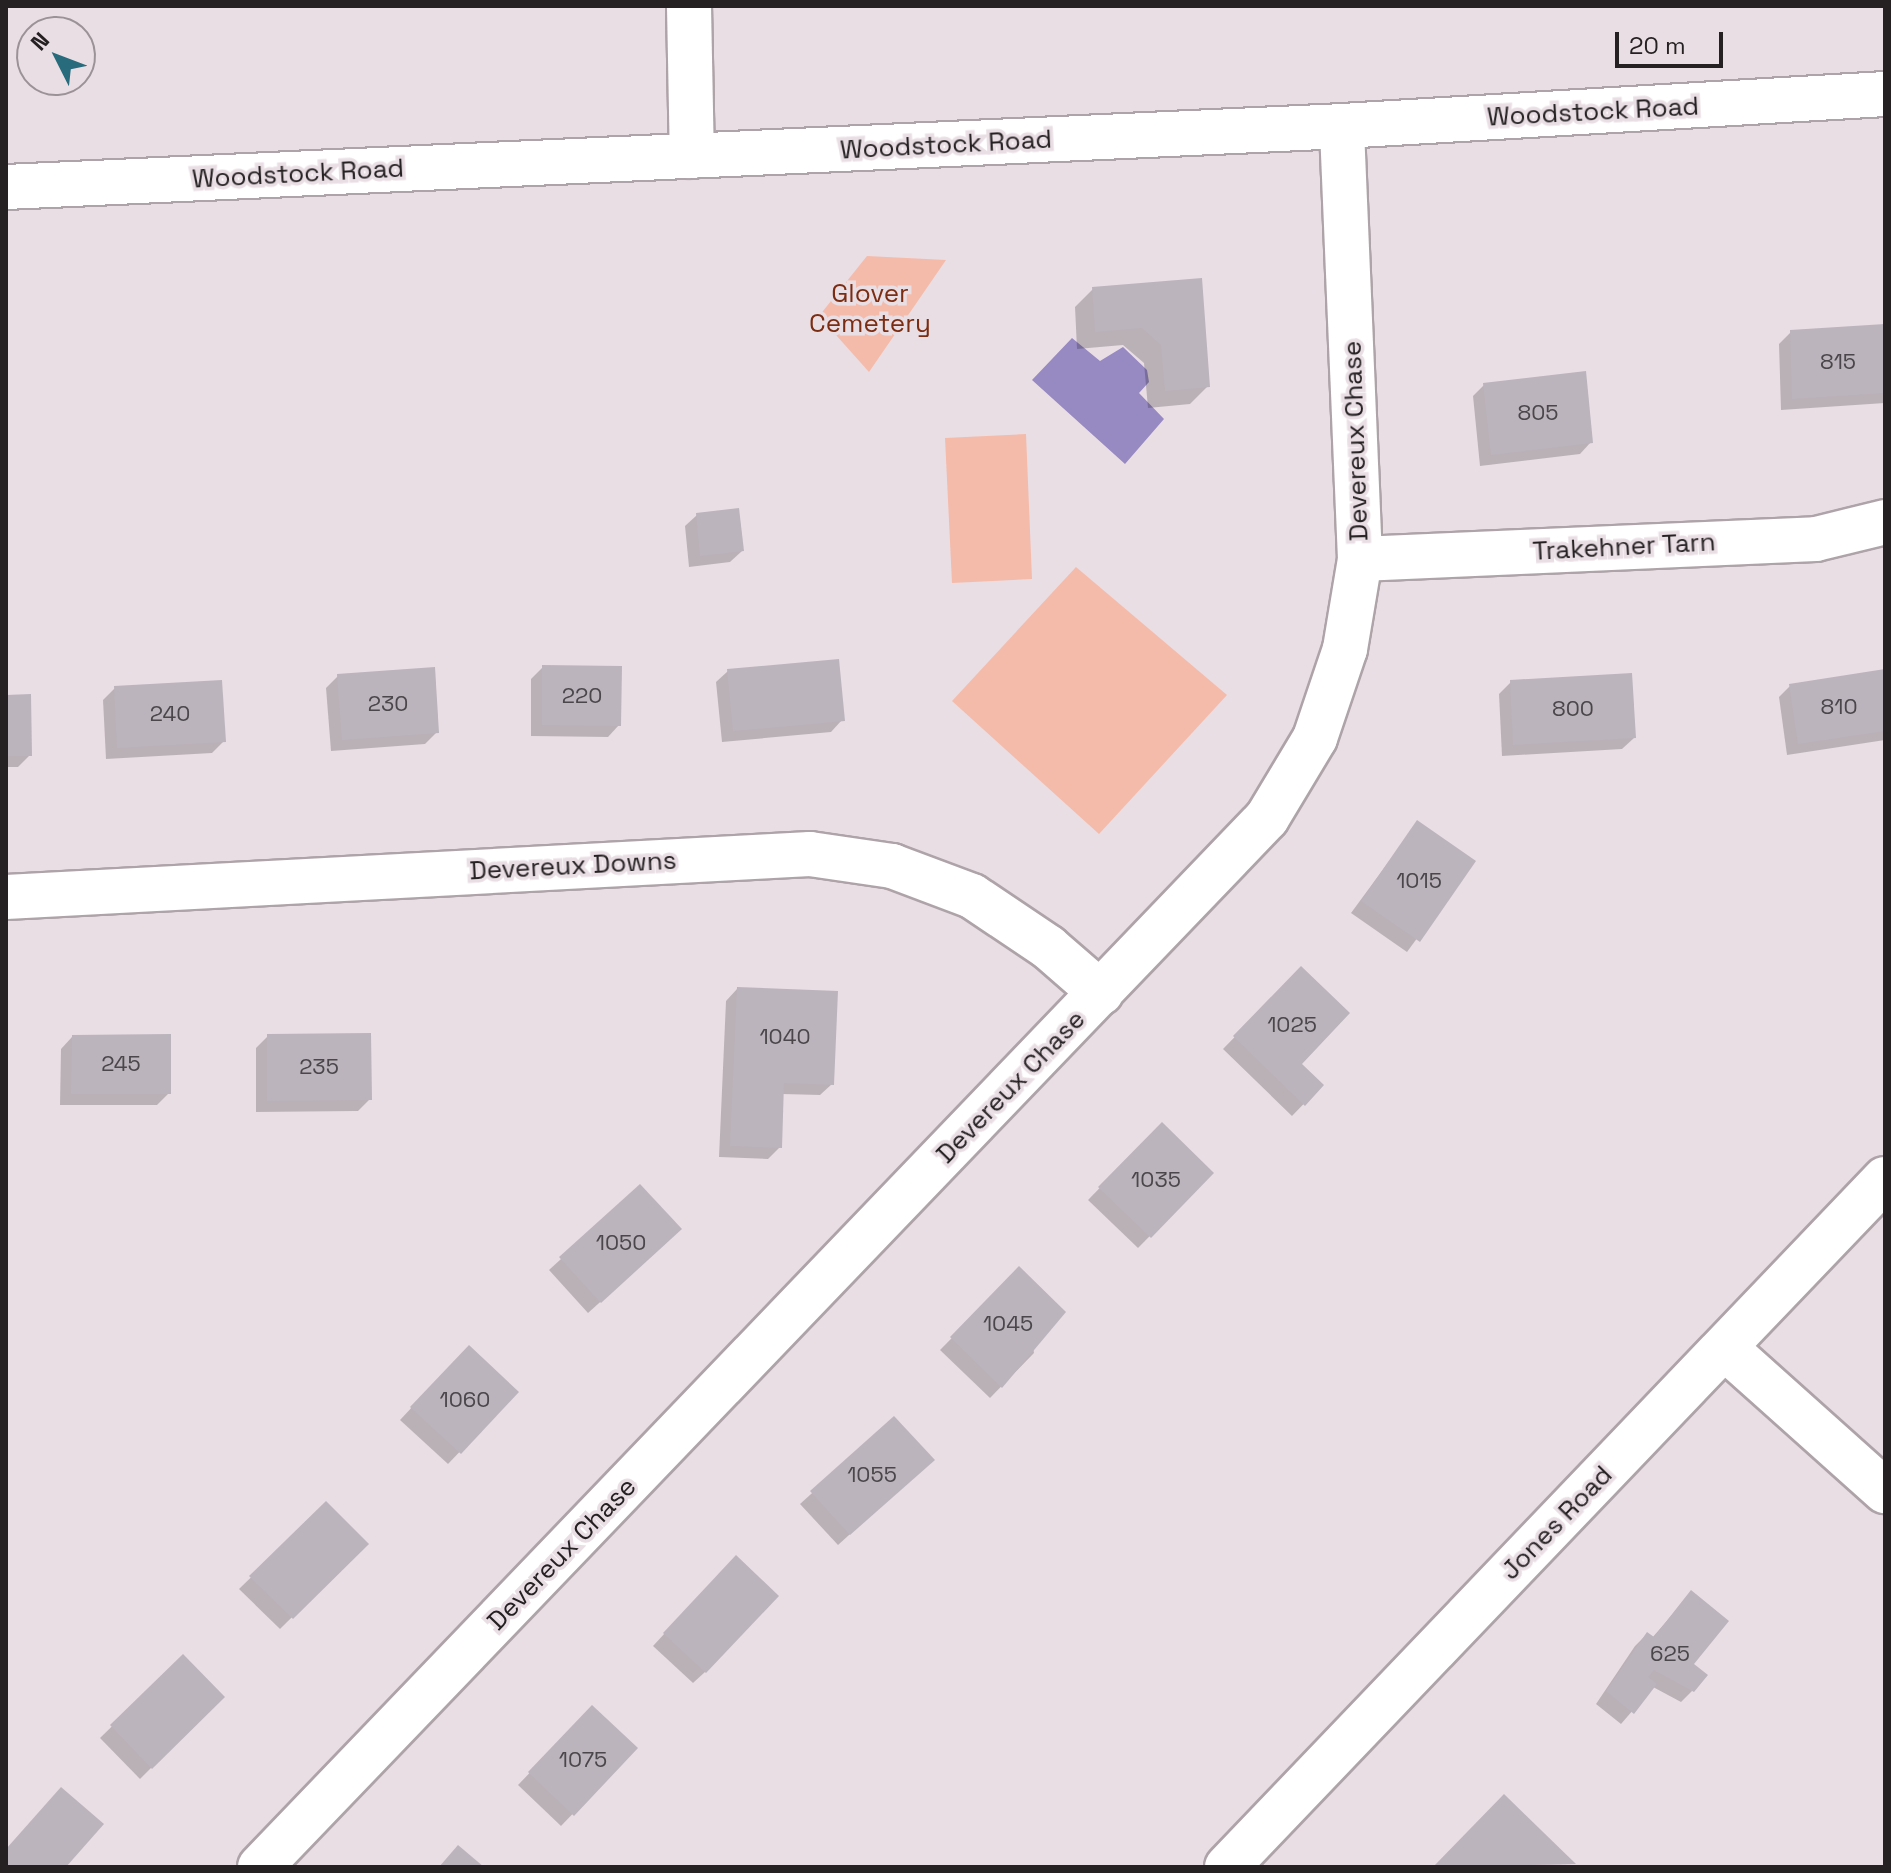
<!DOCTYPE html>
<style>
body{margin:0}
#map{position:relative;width:1891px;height:1873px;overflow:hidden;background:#e9dee4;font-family:"Space Grotesk",sans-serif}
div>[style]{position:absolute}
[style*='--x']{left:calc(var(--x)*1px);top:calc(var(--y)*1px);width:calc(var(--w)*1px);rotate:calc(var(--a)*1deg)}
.green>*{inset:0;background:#f4bbaa}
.water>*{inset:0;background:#9789c2}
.shadow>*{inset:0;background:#0003}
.building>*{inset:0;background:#bbb4bc}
.roads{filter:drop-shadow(2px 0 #aea3a8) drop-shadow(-2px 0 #aea3a8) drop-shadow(0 2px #aea3a8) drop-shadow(0 -2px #aea3a8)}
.minor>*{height:44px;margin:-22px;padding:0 22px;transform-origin:22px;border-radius:22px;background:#fff}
span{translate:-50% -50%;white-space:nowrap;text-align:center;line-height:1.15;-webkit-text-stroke:7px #e9dee4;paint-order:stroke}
.number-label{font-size:22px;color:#4a4649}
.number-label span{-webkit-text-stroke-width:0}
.street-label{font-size:26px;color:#252123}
.park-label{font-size:26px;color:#7b2d13}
.frame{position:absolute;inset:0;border:8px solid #252123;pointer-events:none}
.north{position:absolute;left:16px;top:16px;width:80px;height:80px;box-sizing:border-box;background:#e9dee4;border:2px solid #9b9297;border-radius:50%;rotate:312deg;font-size:22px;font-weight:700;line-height:32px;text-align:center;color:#252123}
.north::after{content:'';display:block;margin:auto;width:28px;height:36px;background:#276b7c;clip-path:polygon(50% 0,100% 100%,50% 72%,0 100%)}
.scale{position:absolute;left:1615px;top:32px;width:108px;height:36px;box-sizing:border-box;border:4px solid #252123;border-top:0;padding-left:10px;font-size:24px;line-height:28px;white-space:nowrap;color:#252123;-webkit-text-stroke:6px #e9dee4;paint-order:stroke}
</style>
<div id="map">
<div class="green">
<i style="clip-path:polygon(867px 256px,946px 260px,869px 372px,819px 316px)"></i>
<i style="clip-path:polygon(1026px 434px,1032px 579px,952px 583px,945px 438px)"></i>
<i style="clip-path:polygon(1076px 567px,1227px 695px,1099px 834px,952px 701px)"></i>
</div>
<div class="water">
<i style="clip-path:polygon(1072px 338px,1100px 361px,1123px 347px,1147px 370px,1149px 382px,1139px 393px,1164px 419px,1125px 464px,1032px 380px)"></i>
</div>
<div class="shadow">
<i style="clip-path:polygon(1200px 280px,1208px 386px,1190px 404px,1148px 408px,1144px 363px,1123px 345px,1077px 349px,1075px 307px,1093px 289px)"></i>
<i style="clip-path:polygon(1885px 326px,1885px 403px,1781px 410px,1779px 344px,1791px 332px)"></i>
<i style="clip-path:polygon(1484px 385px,1591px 442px,1580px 454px,1480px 466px,1473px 396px)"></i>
<i style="clip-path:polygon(697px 515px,742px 551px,730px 562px,689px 567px,685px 526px)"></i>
<i style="clip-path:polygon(543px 667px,619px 725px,608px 737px,531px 736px,531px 679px)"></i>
<i style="clip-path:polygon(728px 671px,842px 720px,831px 732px,722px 742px,716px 682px)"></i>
<i style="clip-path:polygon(1885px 671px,1885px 740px,1787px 755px,1779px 697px,1790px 686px)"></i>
<i style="clip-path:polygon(338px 676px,437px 732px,425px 744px,331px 751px,326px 688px)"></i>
<i style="clip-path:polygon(1511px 682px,1634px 738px,1622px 749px,1502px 756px,1499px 694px)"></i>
<i style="clip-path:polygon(115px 688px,224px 741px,212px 753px,106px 759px,103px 700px)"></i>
<i style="clip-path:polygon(6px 697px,30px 755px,18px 767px,6px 767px)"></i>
<i style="clip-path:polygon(1418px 822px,1473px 862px,1407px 952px,1351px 913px)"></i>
<i style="clip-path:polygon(1301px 969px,1299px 1064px,1322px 1085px,1292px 1116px,1223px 1049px)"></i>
<i style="clip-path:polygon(737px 989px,832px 1084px,820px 1095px,782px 1094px,780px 1147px,768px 1159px,719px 1157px,726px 1001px)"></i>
<i style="clip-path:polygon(268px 1036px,370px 1099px,358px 1111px,256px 1112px,256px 1048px)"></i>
<i style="clip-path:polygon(72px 1037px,169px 1093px,157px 1105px,60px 1105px,61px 1049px)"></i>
<i style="clip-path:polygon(1162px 1124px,1212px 1173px,1138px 1248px,1088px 1200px)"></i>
<i style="clip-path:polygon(668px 1241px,588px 1313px,549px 1270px,561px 1259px)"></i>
<i style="clip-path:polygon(1020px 1269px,1034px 1353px,990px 1398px,940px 1350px)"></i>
<i style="clip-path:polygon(457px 1359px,516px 1393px,448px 1464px,400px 1420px)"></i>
<i style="clip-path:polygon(894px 1419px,920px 1471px,838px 1545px,800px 1504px)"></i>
<i style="clip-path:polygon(326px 1504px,366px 1544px,280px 1629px,239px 1589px)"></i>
<i style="clip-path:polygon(724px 1569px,705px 1672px,693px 1683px,653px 1646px)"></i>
<i style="clip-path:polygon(1691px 1593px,1693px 1690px,1681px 1702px,1653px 1687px,1621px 1724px,1596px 1704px,1635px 1646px,1647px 1634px,1652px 1638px)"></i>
<i style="clip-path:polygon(183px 1657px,222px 1697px,140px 1779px,100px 1738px)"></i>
<i style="clip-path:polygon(592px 1708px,635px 1749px,561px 1826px,518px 1785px)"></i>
<i style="clip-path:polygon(1504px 1797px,1573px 1864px,1436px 1867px)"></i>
</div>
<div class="building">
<i style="clip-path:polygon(1202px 278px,1210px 387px,1165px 391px,1161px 345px,1142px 328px,1095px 332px,1092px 287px)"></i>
<i style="clip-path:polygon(1885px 324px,1885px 393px,1792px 399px,1790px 330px)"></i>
<i style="clip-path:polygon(1586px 371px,1593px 443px,1491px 455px,1483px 383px)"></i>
<i style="clip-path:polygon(739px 508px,744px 551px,700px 556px,696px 513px)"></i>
<i style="clip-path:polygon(839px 659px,845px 721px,733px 731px,727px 669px)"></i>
<i style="clip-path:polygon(542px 665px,622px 666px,621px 726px,542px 725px)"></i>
<i style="clip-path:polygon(435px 667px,439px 733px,342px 740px,337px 674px)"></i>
<i style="clip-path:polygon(1885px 669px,1885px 731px,1798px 744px,1789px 684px)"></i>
<i style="clip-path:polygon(1632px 673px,1636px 738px,1513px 745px,1510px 680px)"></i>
<i style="clip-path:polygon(222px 680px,226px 742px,117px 748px,114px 686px)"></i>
<i style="clip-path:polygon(31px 694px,32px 756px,6px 756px,6px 695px)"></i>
<i style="clip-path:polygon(1417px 820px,1476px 861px,1420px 942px,1361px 901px)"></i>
<i style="clip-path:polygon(1301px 966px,1350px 1013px,1302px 1064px,1324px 1085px,1305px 1106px,1233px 1036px)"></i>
<i style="clip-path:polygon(737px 987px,838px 991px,834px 1085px,784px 1083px,782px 1148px,730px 1146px)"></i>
<i style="clip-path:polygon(371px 1033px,372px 1100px,267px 1101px,267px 1034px)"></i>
<i style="clip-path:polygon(171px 1034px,171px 1094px,71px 1094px,72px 1035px)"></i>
<i style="clip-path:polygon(1162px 1122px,1214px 1173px,1151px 1238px,1098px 1187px)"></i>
<i style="clip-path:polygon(640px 1184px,682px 1229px,601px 1303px,559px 1257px)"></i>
<i style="clip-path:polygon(1019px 1266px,1066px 1312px,1002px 1388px,950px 1337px)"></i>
<i style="clip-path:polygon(469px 1345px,519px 1392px,461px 1454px,410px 1407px)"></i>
<i style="clip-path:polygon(894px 1416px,935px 1460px,850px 1535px,810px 1491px)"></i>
<i style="clip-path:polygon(326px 1501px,369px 1544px,293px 1619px,249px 1576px)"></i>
<i style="clip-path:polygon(736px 1555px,779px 1596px,706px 1673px,663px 1633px)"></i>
<i style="clip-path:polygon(1691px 1590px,1729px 1621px,1694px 1664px,1708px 1675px,1694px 1692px,1654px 1670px,1648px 1677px,1657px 1684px,1634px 1714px,1606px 1691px,1647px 1632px,1654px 1637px)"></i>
<i style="clip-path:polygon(183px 1654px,225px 1697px,152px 1769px,110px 1725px)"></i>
<i style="clip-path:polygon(592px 1705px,638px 1748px,574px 1816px,528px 1772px)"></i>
<i style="clip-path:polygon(61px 1787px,104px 1824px,66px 1867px,6px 1867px,6px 1849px)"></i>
<i style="clip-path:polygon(1504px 1794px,1576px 1864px,1433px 1867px)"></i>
<i style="clip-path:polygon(458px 1845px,484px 1867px,439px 1867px)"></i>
</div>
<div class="roads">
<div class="minor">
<i style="--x:689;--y:6;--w:150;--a:88.9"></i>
<i style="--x:6;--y:187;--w:1337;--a:-2.61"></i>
<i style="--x:1342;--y:126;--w:544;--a:-3.37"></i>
<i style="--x:1360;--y:559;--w:456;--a:-2.5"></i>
<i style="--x:1816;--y:539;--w:71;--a:-13.8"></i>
<i style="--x:6;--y:897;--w:805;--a:-3.06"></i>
<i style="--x:810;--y:854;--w:83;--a:8.3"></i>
<i style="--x:892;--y:866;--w:85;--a:20.6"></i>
<i style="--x:972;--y:896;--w:92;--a:33.9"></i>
<i style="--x:1048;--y:947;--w:70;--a:41"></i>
<i style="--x:1725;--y:1348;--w:215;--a:41.8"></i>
<i style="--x:260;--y:1867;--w:1454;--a:-46.17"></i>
<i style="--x:1267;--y:818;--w:93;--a:-59"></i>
<i style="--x:1315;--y:738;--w:94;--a:-71.4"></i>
<i style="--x:1345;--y:649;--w:91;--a:-80.5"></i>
<i style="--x:1360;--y:559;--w:433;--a:-92.4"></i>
<i style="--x:1227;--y:1867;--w:952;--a:-46.28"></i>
</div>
</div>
<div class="number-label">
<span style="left:1838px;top:362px">815</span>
<span style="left:1538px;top:413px">805</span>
<span style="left:582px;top:696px">220</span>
<span style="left:388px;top:704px">230</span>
<span style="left:1839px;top:707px">810</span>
<span style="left:1573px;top:709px">800</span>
<span style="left:170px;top:714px">240</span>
<span style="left:1419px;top:881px">1015</span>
<span style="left:1292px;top:1025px">1025</span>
<span style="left:785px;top:1037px">1040</span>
<span style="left:121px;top:1064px">245</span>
<span style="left:319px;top:1067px">235</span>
<span style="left:1156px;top:1180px">1035</span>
<span style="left:621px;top:1243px">1050</span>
<span style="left:1008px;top:1324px">1045</span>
<span style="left:465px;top:1400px">1060</span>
<span style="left:872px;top:1475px">1055</span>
<span style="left:1670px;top:1654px">625</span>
<span style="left:583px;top:1760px">1075</span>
</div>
<div class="street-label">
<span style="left:1593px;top:112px;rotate:-3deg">Woodstock Road</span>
<span style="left:946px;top:145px;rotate:-3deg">Woodstock Road</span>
<span style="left:298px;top:174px;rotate:-3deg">Woodstock Road</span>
<span style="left:1356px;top:441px;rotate:-92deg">Devereux Chase</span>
<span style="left:1624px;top:547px;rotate:-3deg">Trakehner Tarn</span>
<span style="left:573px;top:866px;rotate:-3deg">Devereux Downs</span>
<span style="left:1011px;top:1087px;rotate:-46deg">Devereux Chase</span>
<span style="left:1557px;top:1523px;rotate:-46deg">Jones Road</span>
<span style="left:562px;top:1554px;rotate:-46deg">Devereux Chase</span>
</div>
<div class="park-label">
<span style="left:870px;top:309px">Glover<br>Cemetery</span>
</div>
<div class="frame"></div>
<div class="north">N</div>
<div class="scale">20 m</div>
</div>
